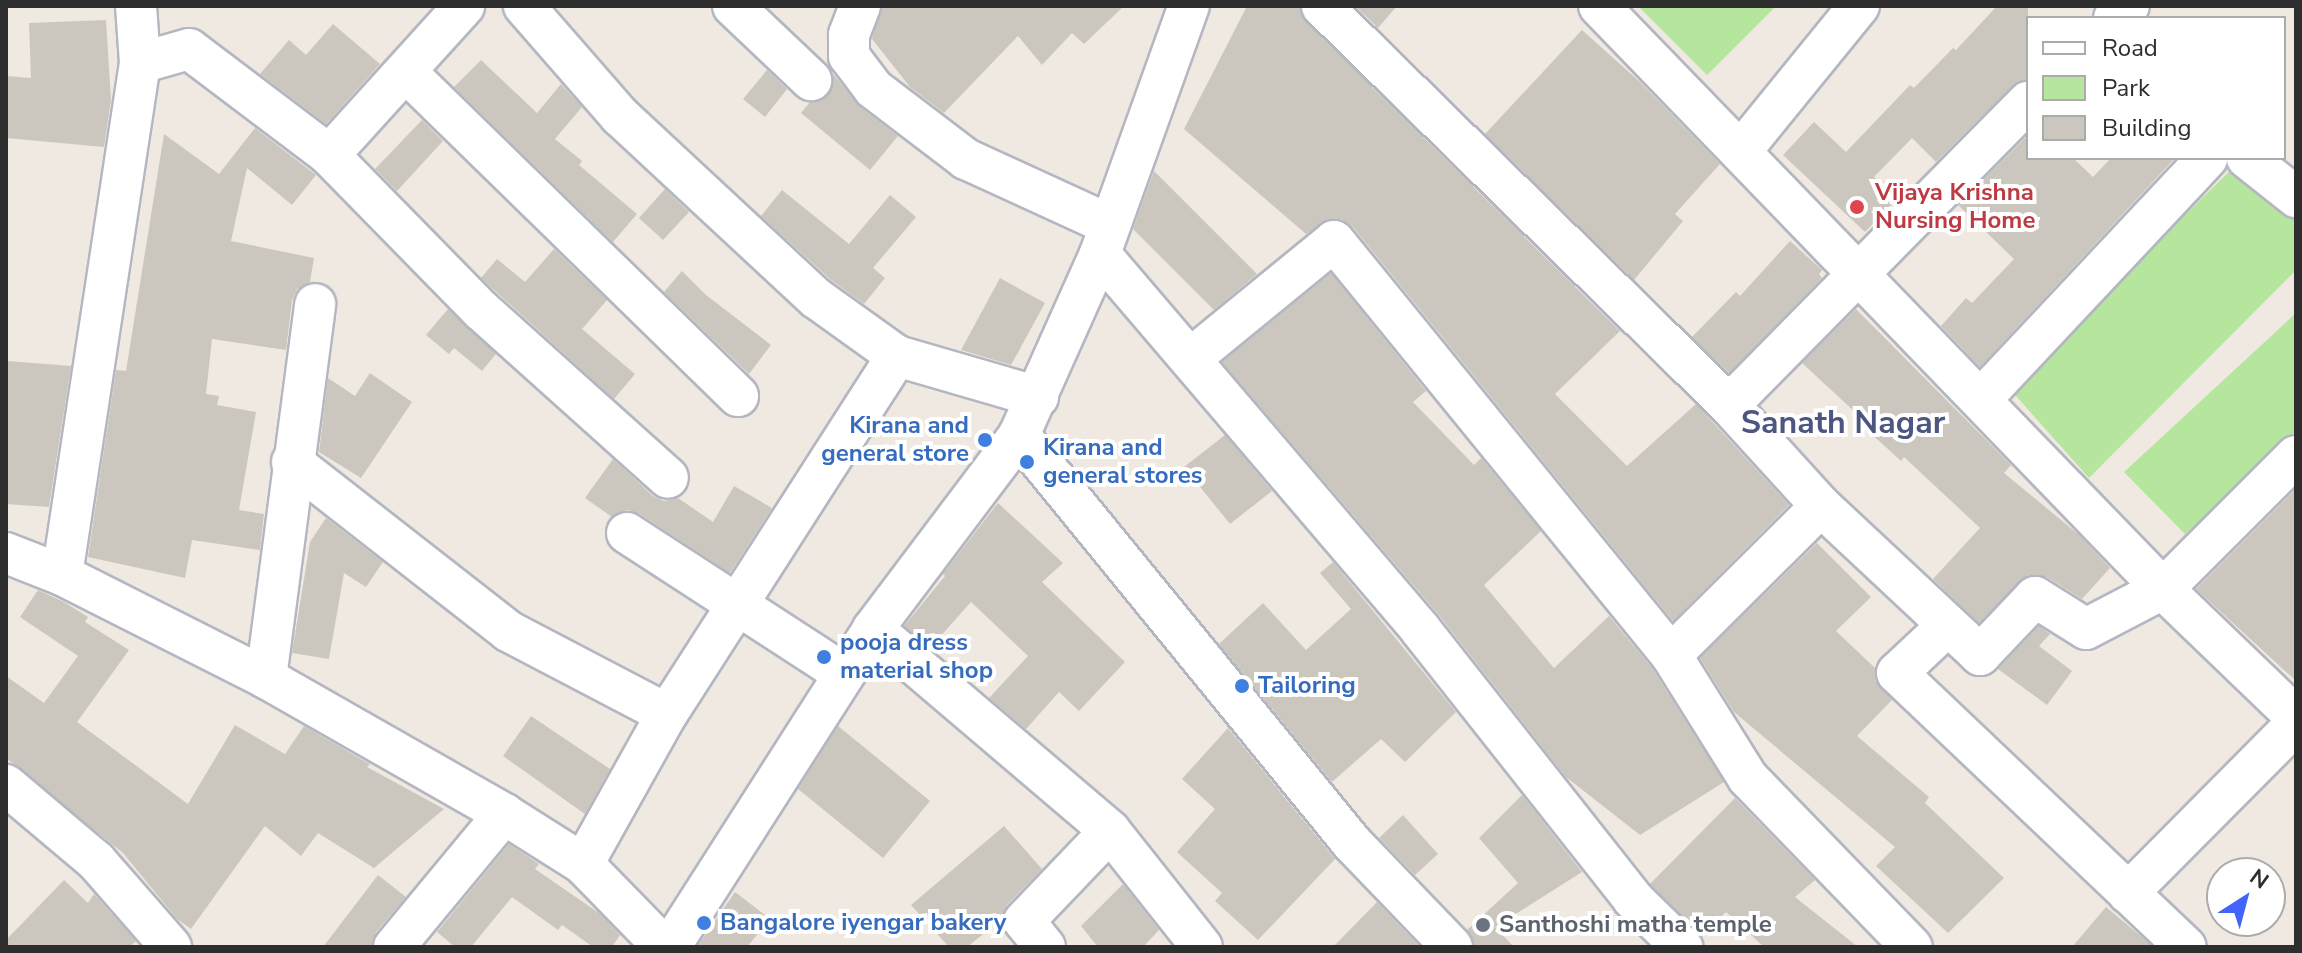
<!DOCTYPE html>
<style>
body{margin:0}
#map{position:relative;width:2302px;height:953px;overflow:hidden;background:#efe9e1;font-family:"Nunito Sans",sans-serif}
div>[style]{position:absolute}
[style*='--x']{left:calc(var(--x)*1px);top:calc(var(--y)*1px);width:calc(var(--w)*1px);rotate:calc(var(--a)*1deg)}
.green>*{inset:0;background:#b6e59e}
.building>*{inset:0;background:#cbc7bf}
.roads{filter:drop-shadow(2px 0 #b4b7c1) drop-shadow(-2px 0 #b4b7c1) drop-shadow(0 2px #b4b7c1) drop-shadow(0 -2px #b4b7c1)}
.street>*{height:40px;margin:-20px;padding:0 20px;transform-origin:20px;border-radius:20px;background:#fff}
.dots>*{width:22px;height:22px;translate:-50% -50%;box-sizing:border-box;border:4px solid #fff;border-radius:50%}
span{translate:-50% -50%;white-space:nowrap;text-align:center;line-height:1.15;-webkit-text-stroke:8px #fff;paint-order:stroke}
.health-label{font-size:24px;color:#be3a42;font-weight:700}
.left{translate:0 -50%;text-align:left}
.shop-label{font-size:24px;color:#366cbe;font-weight:700}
.right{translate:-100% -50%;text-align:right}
.worship-label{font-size:24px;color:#5b616d;font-weight:700}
.district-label{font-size:32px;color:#4d5680;font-weight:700}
.frame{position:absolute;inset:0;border:8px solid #2e2e2e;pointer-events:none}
.legend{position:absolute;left:2026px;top:16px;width:260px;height:144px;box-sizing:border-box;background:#fff;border:2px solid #ababab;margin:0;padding:10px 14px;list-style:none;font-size:24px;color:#2e2e2e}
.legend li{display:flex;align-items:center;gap:16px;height:40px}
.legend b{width:40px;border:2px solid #ababab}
.north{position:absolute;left:2206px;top:857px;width:80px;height:80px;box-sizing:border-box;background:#fff;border:2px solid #ababab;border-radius:50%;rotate:36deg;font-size:22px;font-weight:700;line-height:32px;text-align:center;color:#2e2e2e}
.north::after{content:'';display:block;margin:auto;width:28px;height:36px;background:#4264fb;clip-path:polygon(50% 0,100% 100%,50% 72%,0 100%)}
</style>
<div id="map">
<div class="green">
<i style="clip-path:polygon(1638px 6px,1776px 6px,1707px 75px)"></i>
<i style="clip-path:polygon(2243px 158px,2296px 204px,2296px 270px,2089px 478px,2009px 388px)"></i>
<i style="clip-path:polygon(2296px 313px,2296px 431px,2185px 534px,2124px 472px)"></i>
</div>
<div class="building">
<i style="clip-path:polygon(882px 6px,1124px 6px,1084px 44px,1072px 33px,1042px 65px,1018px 36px,944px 113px,910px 87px,872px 39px)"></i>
<i style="clip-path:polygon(1247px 6px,1300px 6px,1306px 22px,1620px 331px,1555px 394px,1627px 466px,1696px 404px,1789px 505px,1673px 621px,1352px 226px,1341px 219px,1330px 219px,1306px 234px,1184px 129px)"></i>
<i style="clip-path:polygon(1355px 6px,1397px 6px,1378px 28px)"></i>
<i style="clip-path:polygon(1997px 6px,2028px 6px,2028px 80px,2012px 86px,1936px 162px,1912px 138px,1874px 177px,1897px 199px,1865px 232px,1783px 155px,1814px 122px,1846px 152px,1910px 85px,1914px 88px,1953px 48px,1956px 50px)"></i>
<i style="clip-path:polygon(106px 20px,111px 100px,104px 147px,6px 138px,6px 76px,31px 78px,29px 23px)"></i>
<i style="clip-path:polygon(333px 24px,380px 64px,326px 124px,260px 74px,289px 40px,306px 55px)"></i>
<i style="clip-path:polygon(1582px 30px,1640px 82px,1720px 164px,1675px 214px,1683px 221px,1634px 280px,1485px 134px)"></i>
<i style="clip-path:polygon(481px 60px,537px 113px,561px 84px,582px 107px,555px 139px,582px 161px,579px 165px,637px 214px,613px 242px,454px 87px)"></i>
<i style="clip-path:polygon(767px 70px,787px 89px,765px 117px,743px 99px)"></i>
<i style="clip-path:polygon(833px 74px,860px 107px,898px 136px,870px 170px,801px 113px,810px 102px,828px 95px)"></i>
<i style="clip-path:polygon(422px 120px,443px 141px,397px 191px,375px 169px)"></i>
<i style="clip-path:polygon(255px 128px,316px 175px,292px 205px,247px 168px,231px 241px,314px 258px,310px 282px,297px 289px,292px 300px,286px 350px,212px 339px,206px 394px,219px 396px,217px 405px,256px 412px,239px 510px,264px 514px,260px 550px,192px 540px,185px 578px,88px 557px,116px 370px,126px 371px,164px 134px,219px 174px)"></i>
<i style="clip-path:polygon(2028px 135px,2028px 158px,2073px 158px,2093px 177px,2111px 158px,2175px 158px,1980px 367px,1941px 326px,1966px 298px,1972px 303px,2014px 259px,1958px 205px)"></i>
<i style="clip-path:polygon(1154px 171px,1257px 274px,1214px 310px,1133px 229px)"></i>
<i style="clip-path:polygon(665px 189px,689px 212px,663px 240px,639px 218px)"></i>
<i style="clip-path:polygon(782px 190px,849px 244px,890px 195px,916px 217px,873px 268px,885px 278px,864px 304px,831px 280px,761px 216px)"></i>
<i style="clip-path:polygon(1790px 241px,1822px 270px,1819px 274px,1822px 278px,1729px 373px,1692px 337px,1736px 292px,1740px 296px)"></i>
<i style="clip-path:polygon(554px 249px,607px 300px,582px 329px,635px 374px,614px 399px,481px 278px,497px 259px,525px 282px)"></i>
<i style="clip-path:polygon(682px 271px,706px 295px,771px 345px,749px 374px,664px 292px)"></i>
<i style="clip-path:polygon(1331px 273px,1426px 391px,1413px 402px,1474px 465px,1481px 458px,1541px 531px,1484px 585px,1554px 668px,1609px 616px,1652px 668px,1724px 782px,1640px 835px,1566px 777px,1438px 614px,1222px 362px)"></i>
<i style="clip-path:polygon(1000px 278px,1045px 303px,1011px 365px,961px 350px)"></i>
<i style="clip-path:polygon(448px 309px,496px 354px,482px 371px,454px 348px,449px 354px,426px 335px)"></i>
<i style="clip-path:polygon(1856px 309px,2011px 465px,2004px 473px,2078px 534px,2110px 568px,2082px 599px,2047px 577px,2028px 575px,1979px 623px,1933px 579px,1980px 528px,1904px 457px,1901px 461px,1866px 429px,1869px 425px,1802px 363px)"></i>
<i style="clip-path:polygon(8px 361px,71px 366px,49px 507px,6px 504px)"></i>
<i style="clip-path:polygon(370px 373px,412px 402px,361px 478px,319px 452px,328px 378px,355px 396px)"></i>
<i style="clip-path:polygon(1225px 435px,1272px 491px,1230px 524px,1184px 467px)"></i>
<i style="clip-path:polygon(613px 459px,653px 496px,664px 501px,678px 498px,713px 522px,734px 486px,772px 508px,730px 573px,640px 514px,627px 510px,612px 517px,585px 498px)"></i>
<i style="clip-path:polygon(2296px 489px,2296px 681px,2196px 589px)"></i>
<i style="clip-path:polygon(998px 503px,1063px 563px,1042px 582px,1125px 662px,1079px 711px,1059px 692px,1026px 729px,989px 698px,1028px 656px,971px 602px,930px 648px,904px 626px,945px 576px,943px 574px)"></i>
<i style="clip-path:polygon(326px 518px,383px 562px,366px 587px,344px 573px,329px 659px,292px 653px,310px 542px)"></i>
<i style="clip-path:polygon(1817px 543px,1871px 597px,1836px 631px,1875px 668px,1875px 680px,1892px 700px,1857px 736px,1929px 797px,1925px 803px,2004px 878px,1948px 933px,1876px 866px,1895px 847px,1734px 712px,1700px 658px)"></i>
<i style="clip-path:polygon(1333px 562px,1456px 712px,1405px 762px,1381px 739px,1332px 782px,1219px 644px,1263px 603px,1306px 650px,1351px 609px,1320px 573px)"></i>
<i style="clip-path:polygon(38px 590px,64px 602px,88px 617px,85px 622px,129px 650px,77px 722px,188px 804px,235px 725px,285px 754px,304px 726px,366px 762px,370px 764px,367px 767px,444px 809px,374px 868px,318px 833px,301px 856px,265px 826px,191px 929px,177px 919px,123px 853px,6px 758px,6px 676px,44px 703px,78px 656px,20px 617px)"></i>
<i style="clip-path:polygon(2039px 626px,2050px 634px,2039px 646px,2072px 671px,2047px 705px,1998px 669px)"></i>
<i style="clip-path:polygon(531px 716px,610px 769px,585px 814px,503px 756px)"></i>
<i style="clip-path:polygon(838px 726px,930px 801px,883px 858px,798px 789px)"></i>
<i style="clip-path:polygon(1228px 728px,1335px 859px,1258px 940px,1215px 901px,1222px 893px,1177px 852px,1215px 809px,1182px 779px)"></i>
<i style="clip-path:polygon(1522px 795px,1582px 872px,1495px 927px,1514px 947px,1474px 947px,1467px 930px,1518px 883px,1479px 838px)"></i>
<i style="clip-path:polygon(1735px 798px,1815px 880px,1795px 897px,1858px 947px,1764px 947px,1726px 912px,1701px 936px,1650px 884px)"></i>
<i style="clip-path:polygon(1403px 815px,1438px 854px,1415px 875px,1379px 838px)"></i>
<i style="clip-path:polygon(1004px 826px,1042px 869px,1007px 905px,1002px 919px,967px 947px,949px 947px,911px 905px)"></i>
<i style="clip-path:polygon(509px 844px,539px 864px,535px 869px,599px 913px,620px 935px,612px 947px,593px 947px,562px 925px,558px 930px,512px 897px,471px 947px,455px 947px,437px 932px)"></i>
<i style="clip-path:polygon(378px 875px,406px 897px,376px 932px,372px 947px,323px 947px)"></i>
<i style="clip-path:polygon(64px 880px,88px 903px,94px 894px,136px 941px,130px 947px,6px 947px,6px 940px)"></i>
<i style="clip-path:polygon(1123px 884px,1159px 930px,1143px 947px,1098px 947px,1081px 926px)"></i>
<i style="clip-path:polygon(735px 892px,770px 919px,747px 947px,697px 947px)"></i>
<i style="clip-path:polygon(1377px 902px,1420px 947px,1333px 947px)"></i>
<i style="clip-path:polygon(2106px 907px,2149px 943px,2153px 947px,2072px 947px)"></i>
</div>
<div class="roads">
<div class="street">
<i style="--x:524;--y:6;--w:146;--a:48.9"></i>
<i style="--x:620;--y:116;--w:267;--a:42.9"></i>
<i style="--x:816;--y:298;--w:100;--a:35.6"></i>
<i style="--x:897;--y:356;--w:147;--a:16.2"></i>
<i style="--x:733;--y:6;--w:108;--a:43.5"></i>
<i style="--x:860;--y:6;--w:31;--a:111"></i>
<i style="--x:849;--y:35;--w:21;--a:90"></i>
<i style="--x:849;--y:56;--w:41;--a:52.9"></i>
<i style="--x:874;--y:89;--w:116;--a:37.3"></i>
<i style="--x:966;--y:159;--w:158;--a:24.6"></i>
<i style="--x:1322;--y:6;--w:570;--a:44.43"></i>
<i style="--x:1729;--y:405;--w:137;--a:47.7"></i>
<i style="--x:1821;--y:506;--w:218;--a:43.1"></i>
<i style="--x:1980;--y:655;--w:80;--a:-46.5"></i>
<i style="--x:2035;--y:597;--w:60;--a:32.1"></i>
<i style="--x:2086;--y:629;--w:87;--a:-27.5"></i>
<i style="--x:2163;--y:589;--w:811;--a:-134.05"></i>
<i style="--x:2114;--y:18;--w:19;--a:-39"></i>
<i style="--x:140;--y:63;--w:51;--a:-15.9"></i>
<i style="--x:189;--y:49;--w:176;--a:37.1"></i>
<i style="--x:329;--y:155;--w:217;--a:45.6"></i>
<i style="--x:481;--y:310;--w:251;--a:41.9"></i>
<i style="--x:406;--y:72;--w:464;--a:44.3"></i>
<i style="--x:1741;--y:151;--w:187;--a:-50.9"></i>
<i style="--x:329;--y:155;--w:201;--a:-47.8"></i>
<i style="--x:2247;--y:158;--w:63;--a:38.5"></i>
<i style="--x:1100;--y:254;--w:493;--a:49.5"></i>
<i style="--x:1420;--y:629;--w:344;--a:51.7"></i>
<i style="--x:1633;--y:899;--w:69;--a:44.4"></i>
<i style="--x:1190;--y:359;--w:186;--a:-39.3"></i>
<i style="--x:1334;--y:241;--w:534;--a:50.85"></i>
<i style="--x:1671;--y:655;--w:145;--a:58"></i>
<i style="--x:1748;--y:778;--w:235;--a:45.9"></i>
<i style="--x:1982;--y:398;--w:329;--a:-46.8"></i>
<i style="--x:1729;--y:405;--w:426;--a:-45.4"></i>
<i style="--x:1019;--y:435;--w:527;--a:50.78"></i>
<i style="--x:1352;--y:843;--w:144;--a:46.1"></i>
<i style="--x:2296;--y:456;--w:188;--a:135"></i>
<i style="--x:2163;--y:589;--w:185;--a:43.9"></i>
<i style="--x:292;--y:462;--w:274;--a:38"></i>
<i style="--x:508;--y:631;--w:179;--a:27.6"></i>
<i style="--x:627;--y:533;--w:259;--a:33"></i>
<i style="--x:6;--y:553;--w:60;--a:21.4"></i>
<i style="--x:62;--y:575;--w:229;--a:26.8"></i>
<i style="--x:266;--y:678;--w:274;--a:29.7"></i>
<i style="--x:504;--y:814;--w:93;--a:32.3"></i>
<i style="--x:583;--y:864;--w:116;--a:45.7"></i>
<i style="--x:62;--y:575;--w:518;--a:-81.34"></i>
<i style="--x:140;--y:63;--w:57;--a:-94"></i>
<i style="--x:1946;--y:627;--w:67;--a:136.8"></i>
<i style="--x:1897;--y:673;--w:398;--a:43.5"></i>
<i style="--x:873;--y:629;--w:311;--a:40.4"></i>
<i style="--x:1110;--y:831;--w:148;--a:51.6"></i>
<i style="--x:1671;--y:655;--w:211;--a:-44.8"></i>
<i style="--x:266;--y:678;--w:377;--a:-82.5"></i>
<i style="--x:6;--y:785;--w:118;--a:40.2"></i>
<i style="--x:96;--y:861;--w:114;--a:48.9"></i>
<i style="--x:583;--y:864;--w:172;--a:-60.8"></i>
<i style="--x:667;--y:714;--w:426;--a:-57.3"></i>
<i style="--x:2128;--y:893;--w:238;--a:-45.2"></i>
<i style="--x:394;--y:947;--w:173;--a:-50.4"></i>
<i style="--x:670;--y:947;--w:377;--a:-57.4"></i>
<i style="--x:873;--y:629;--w:243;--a:-53"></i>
<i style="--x:1019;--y:435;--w:198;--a:-65.9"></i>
<i style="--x:1100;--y:254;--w:263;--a:-70.3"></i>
<i style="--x:1045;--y:947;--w:33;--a:-129"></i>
<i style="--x:1024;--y:921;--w:124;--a:-46.3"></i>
</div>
</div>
<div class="dots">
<i style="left:1857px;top:207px;background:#e0444e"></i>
<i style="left:985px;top:440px;background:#3f7fe0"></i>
<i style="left:1027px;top:462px;background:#3f7fe0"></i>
<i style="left:824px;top:657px;background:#3f7fe0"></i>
<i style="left:1242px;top:686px;background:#3f7fe0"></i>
<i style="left:704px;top:923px;background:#3f7fe0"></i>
<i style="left:1483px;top:925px;background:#6b7280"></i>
</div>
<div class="health-label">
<span class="left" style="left:1875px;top:207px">Vijaya Krishna<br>Nursing Home</span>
</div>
<div class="shop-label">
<span class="right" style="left:969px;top:440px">Kirana and<br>general store</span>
<span class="left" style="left:1043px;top:462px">Kirana and<br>general stores</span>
<span class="left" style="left:840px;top:657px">pooja dress<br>material shop</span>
<span class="left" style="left:1258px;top:686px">Tailoring</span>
<span class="left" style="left:720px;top:923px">Bangalore iyengar bakery</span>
</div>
<div class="worship-label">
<span class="left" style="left:1499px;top:925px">Santhoshi matha temple</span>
</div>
<div class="district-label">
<span style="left:1843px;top:423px">Sanath Nagar</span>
</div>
<div class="frame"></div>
<ul class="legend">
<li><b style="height:10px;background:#fff"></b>Road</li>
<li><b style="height:22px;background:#b6e59e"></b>Park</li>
<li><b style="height:22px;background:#cbc7bf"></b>Building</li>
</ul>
<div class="north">N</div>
</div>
